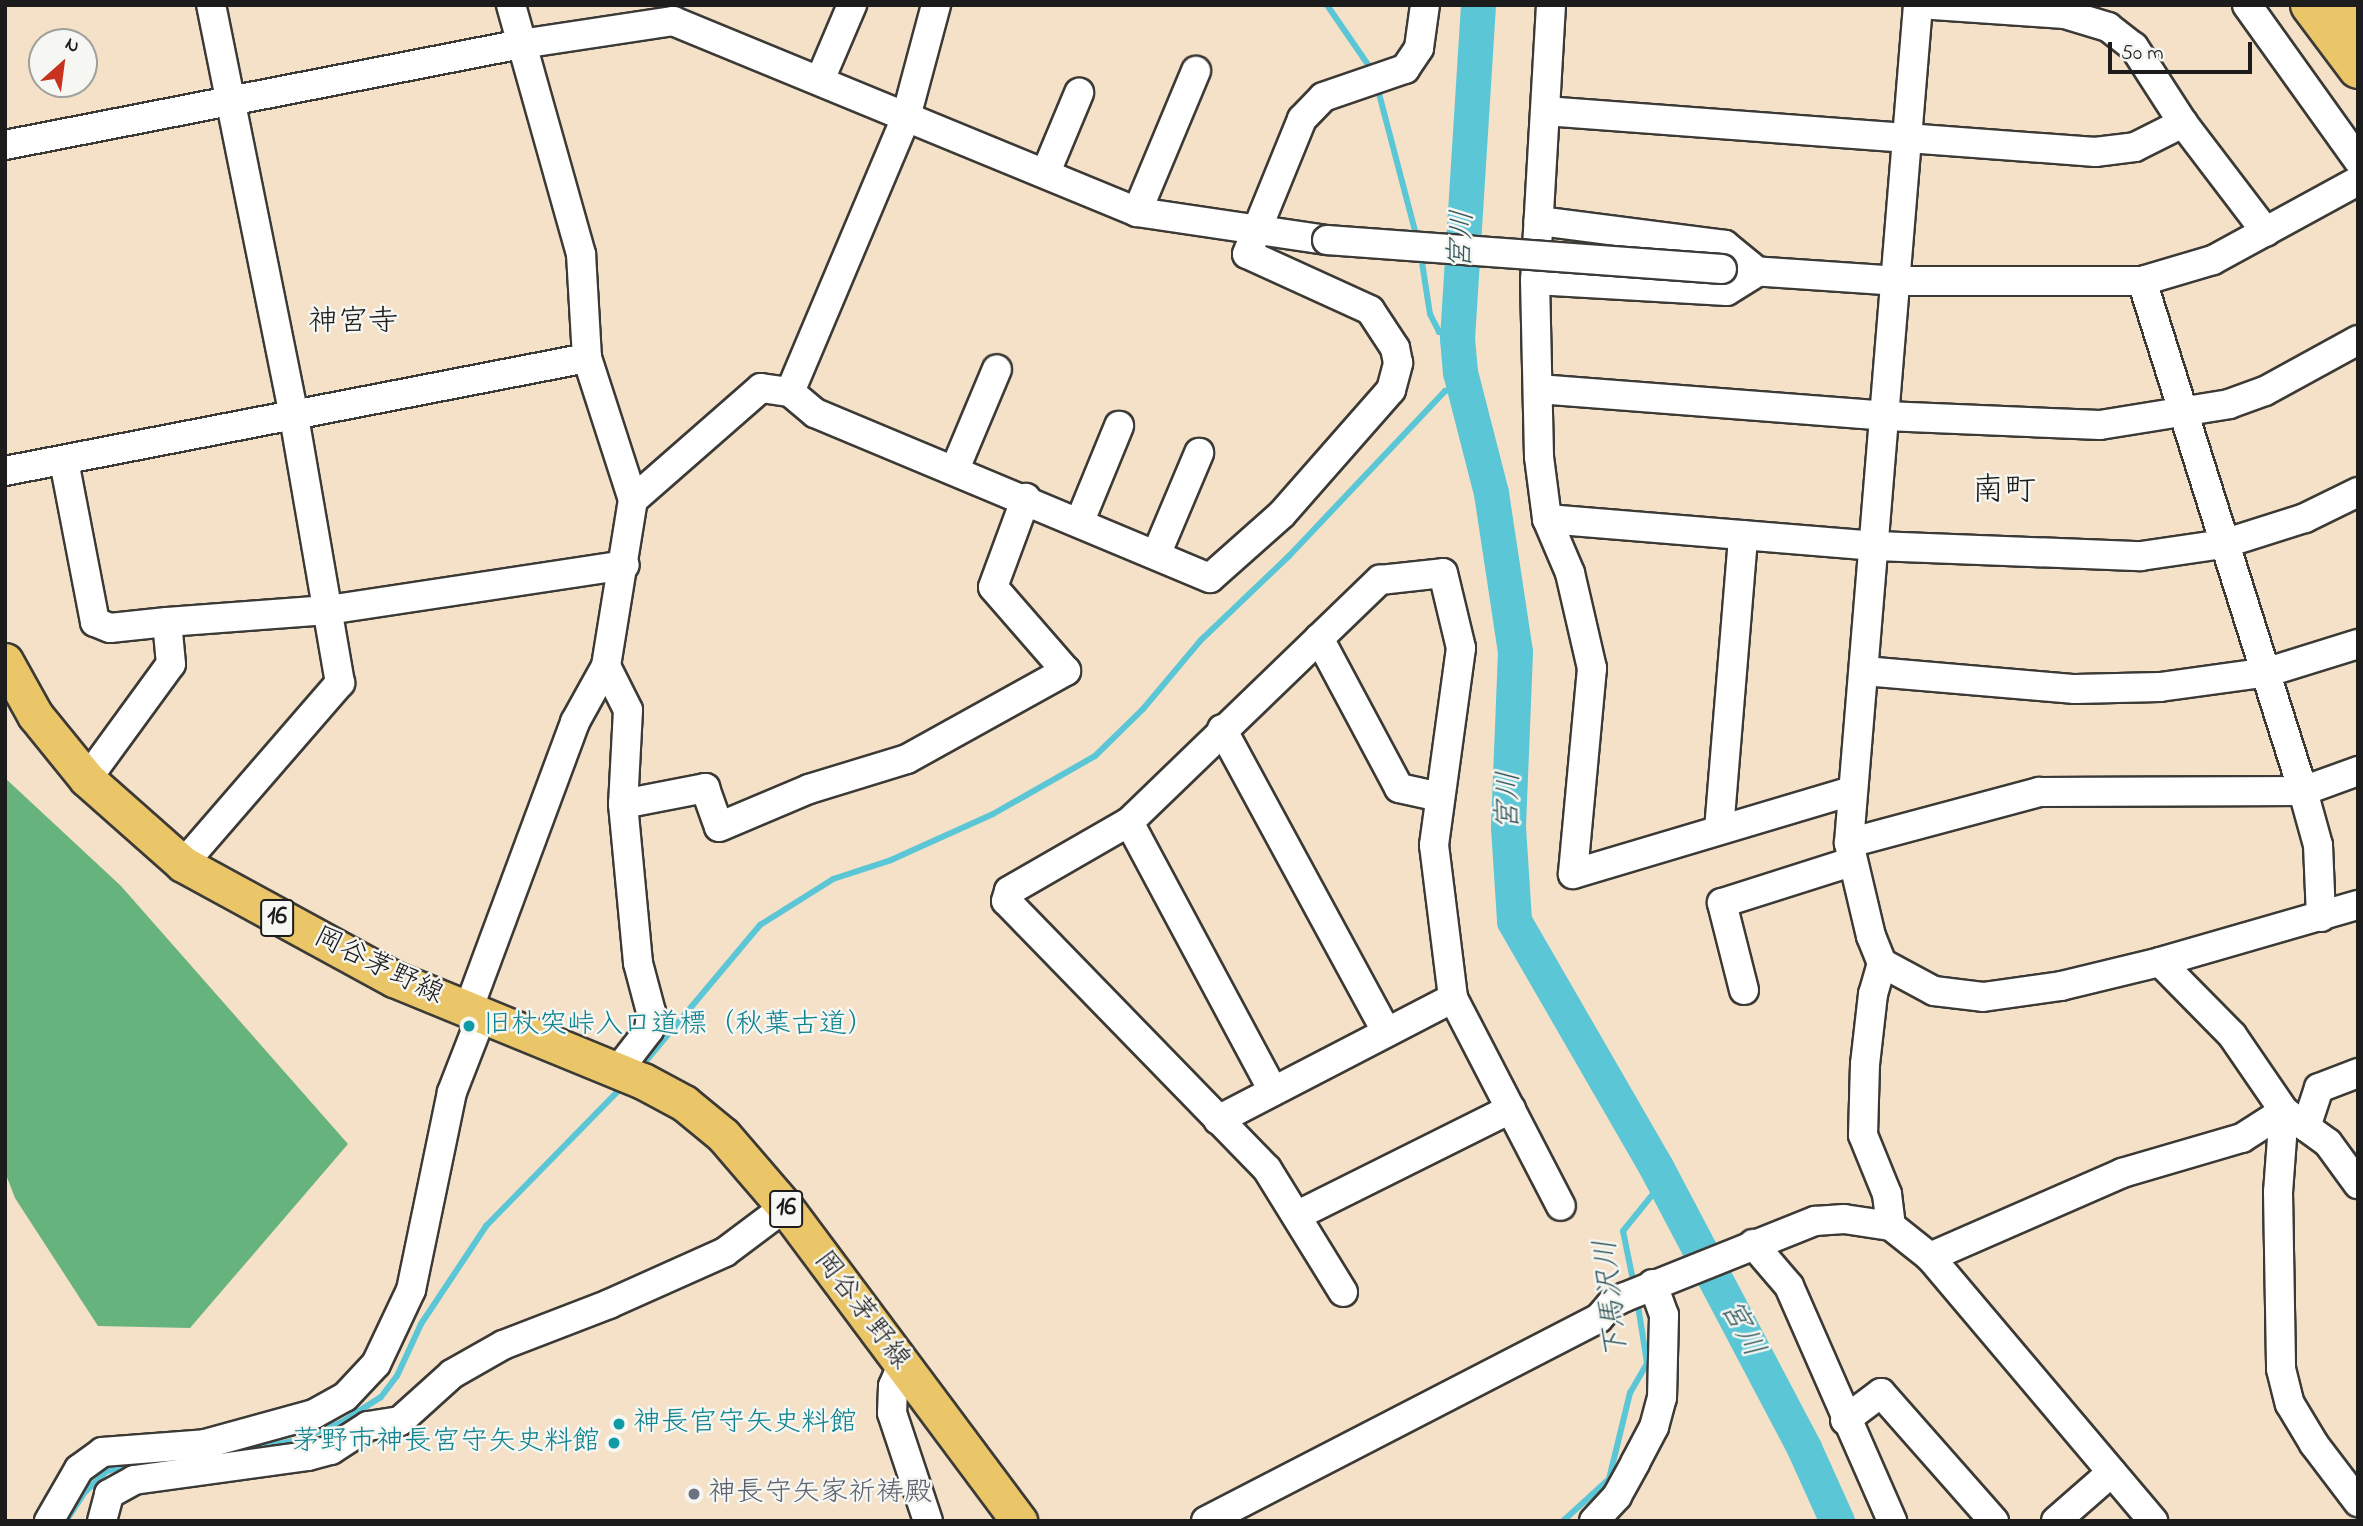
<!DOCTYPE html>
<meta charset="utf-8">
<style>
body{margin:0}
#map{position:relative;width:2363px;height:1526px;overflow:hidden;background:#f4e1c7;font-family:"Indie Flower","Klee One",sans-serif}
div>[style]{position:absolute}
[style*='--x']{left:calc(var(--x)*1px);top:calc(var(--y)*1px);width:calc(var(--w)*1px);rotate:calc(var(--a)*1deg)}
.forest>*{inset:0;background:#67b37d}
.stream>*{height:6px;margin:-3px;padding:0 3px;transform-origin:3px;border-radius:3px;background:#5bc6d6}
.river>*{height:35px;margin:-17.5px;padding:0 17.5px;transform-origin:17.5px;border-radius:17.5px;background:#5bc6d6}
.roads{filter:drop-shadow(2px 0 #3c3a36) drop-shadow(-2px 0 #3c3a36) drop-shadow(0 2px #3c3a36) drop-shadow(0 -2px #3c3a36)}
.minor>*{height:28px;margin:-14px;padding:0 14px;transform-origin:14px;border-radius:14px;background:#fff}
.major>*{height:35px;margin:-17.5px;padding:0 17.5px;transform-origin:17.5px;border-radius:17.5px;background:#ebc669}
.highway>*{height:38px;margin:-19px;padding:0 19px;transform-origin:19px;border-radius:19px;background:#ebc669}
.bridges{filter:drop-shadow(2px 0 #3c3a36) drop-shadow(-2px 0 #3c3a36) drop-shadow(0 2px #3c3a36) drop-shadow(0 -2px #3c3a36)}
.minor-bridge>*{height:28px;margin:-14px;padding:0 14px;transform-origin:14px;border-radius:14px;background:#fff}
.dots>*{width:19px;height:19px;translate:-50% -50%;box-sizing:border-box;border:4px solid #f6f6f2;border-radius:50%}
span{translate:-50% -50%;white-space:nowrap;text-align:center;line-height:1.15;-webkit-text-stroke:5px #f6f6f2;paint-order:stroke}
.shield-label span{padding:2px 5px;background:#f6f6f2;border:2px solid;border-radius:5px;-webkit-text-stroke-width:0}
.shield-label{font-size:26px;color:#1c1c1c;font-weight:700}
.street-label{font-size:28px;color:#1c1c1c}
.culture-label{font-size:28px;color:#0d838f}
.left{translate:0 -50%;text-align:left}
.right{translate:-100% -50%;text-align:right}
.worship-label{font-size:28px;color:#5b616d}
.water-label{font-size:30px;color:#32585d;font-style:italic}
.neighbourhood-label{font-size:30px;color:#1c1c1c}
.quarter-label{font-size:32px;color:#1c1c1c}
.frame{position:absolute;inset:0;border:7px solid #1c1c1c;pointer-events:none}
.north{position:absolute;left:28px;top:28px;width:70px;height:70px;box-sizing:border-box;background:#f6f6f2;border:2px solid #9f9f9c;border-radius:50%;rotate:28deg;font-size:19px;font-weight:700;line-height:28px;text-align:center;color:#1c1c1c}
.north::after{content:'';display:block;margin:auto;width:24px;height:32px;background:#c8321e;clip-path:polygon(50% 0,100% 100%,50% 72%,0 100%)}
.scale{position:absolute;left:2108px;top:42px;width:144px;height:32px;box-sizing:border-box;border:4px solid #1c1c1c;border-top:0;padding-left:9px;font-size:21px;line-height:24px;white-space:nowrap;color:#1c1c1c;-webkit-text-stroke:5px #f6f6f2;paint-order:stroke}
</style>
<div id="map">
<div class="forest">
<i style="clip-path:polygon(5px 778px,121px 886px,348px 1144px,190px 1328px,98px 1326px,15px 1198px,5px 1172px)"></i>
</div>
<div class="stream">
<i style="--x:1327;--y:5;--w:81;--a:55.5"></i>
<i style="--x:1377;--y:86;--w:157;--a:75.3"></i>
<i style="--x:1421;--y:256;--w:59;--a:81.2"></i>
<i style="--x:1430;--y:314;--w:20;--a:63"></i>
<i style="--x:1439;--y:332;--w:19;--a:18"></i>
<i style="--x:640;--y:1068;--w:187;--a:-50"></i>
<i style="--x:760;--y:925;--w:86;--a:-32.2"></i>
<i style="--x:833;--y:879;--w:61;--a:-18.1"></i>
<i style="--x:891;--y:860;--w:112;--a:-24.3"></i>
<i style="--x:993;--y:814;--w:117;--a:-29.6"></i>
<i style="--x:1095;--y:756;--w:67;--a:-44.4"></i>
<i style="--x:1143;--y:709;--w:89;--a:-50"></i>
<i style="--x:1200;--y:641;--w:123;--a:-43.7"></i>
<i style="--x:1289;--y:556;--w:227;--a:-46.6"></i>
<i style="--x:1445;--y:391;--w:19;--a:-12"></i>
<i style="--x:1634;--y:1285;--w:55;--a:-101.5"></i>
<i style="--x:1623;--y:1231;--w:60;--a:-51"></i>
<i style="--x:238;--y:1452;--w:61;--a:-11.3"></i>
<i style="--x:298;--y:1440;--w:48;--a:-22.2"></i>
<i style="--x:342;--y:1422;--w:46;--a:-32.7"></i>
<i style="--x:381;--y:1397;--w:26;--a:-53"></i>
<i style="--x:397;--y:1376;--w:57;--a:-65.2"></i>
<i style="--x:421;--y:1324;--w:118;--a:-56.4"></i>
<i style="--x:486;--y:1226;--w:196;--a:-45.6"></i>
<i style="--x:66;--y:1521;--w:35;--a:-57"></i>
<i style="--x:85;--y:1492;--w:30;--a:-44"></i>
<i style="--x:107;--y:1471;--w:34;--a:-15"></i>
<i style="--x:1563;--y:1521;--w:62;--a:-42.4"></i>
<i style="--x:1609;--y:1479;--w:89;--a:-76.3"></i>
<i style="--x:1630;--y:1393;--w:34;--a:-60"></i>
<i style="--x:1647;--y:1363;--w:65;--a:-98.9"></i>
</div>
<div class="river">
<i style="--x:1478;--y:5;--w:334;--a:93.6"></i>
<i style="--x:1457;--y:338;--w:34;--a:85"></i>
<i style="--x:1460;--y:372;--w:125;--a:75.6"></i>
<i style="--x:1491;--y:493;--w:161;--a:81.4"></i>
<i style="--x:1515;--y:652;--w:175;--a:92.3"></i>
<i style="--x:1508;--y:827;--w:94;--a:86.3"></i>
<i style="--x:1514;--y:921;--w:284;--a:60"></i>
<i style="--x:1656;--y:1167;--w:318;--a:62.2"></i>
<i style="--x:1804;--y:1448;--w:80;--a:65.7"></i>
</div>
<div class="roads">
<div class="minor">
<i style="--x:1551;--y:5;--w:275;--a:93.3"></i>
<i style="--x:1535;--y:280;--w:177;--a:88.7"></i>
<i style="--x:1539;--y:457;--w:63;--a:82.6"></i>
<i style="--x:1547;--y:519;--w:59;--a:66.9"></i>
<i style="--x:1570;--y:573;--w:98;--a:77"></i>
<i style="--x:1592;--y:668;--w:207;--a:95.3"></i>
<i style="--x:1573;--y:874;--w:291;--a:-16.6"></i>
<i style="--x:1918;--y:5;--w:841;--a:94.71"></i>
<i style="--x:1849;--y:843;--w:96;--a:76.7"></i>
<i style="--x:1871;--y:936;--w:29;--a:68"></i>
<i style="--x:1882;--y:963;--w:59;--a:28.3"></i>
<i style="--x:1934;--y:991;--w:49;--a:7"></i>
<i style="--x:1983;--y:997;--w:79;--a:-8"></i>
<i style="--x:2061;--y:986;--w:102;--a:-13.6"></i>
<i style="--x:2160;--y:962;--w:206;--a:-16.1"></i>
<i style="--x:1933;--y:5;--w:132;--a:3.9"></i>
<i style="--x:2065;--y:14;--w:45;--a:16.8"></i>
<i style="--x:2108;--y:27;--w:33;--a:38"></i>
<i style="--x:2134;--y:47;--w:90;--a:57.2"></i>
<i style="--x:2183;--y:123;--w:137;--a:52.7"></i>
<i style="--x:2247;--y:5;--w:191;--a:54.4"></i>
<i style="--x:820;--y:80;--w:82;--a:-66.9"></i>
<i style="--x:1545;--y:111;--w:552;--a:4.26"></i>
<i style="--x:2095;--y:152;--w:40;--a:-7.1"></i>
<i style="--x:2135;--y:147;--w:54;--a:-26.6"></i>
<i style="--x:5;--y:145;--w:526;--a:-11.07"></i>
<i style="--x:521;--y:44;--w:154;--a:-8.6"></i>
<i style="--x:673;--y:21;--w:502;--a:22.37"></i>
<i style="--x:1137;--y:212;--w:192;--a:8.4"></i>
<i style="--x:1046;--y:172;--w:86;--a:-67.3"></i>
<i style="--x:1137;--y:212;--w:153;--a:-67.3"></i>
<i style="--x:1722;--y:269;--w:174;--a:3.9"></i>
<i style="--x:1896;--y:281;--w:246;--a:0"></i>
<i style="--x:2142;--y:281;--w:74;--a:-16.5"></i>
<i style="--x:2213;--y:260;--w:165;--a:-28.6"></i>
<i style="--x:1535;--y:280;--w:192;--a:3.3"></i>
<i style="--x:1727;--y:291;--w:36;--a:-32"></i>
<i style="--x:1758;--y:272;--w:43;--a:-140.7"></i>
<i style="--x:1725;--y:245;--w:188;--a:-172.6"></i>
<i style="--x:2142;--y:281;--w:535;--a:72.48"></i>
<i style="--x:2303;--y:791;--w:56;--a:74.5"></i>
<i style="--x:2318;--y:845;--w:72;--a:87.6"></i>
<i style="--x:1538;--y:389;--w:348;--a:4.4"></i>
<i style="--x:1885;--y:416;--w:215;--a:2.4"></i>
<i style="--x:2100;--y:425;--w:131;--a:-9.2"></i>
<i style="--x:2229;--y:404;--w:38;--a:-20"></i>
<i style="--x:2265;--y:391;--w:106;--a:-28.7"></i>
<i style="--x:790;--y:392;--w:298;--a:-67.1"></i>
<i style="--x:906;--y:117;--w:116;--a:-75"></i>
<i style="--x:64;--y:461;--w:164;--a:79.1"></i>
<i style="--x:95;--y:622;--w:16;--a:22"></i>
<i style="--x:110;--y:628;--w:57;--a:-6"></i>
<i style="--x:955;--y:469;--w:108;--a:-67.2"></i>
<i style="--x:5;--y:471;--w:593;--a:-10.99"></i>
<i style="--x:633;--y:500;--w:170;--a:-41.2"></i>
<i style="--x:761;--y:388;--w:29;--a:8"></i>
<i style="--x:790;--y:392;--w:33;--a:40"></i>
<i style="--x:815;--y:413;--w:428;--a:22.7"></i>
<i style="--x:1210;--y:578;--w:96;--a:-41.6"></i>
<i style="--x:1282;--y:514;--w:165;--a:-48.7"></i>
<i style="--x:1391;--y:390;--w:28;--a:-75"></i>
<i style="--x:1398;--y:363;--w:15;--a:-101"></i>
<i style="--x:1395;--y:348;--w:45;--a:-123.3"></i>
<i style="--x:1370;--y:310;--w:135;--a:-155.5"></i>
<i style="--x:1247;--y:254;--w:146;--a:-67.8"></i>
<i style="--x:1302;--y:119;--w:30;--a:-46"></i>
<i style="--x:1323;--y:97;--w:87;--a:-18.9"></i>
<i style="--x:1405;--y:69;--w:25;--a:-56"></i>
<i style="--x:1419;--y:48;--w:43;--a:-82.1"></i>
<i style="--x:1547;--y:519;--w:330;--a:4.7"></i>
<i style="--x:1876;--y:546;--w:265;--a:2.2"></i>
<i style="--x:2141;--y:556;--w:83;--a:-8.3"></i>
<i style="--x:2223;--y:544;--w:86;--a:-17.6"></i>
<i style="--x:2305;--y:518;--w:59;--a:-26.1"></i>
<i style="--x:1080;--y:521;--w:103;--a:-67.7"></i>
<i style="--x:1156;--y:555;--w:111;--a:-67.1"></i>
<i style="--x:1319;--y:638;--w:170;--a:61.9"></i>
<i style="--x:1399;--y:788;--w:42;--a:12.4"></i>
<i style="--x:606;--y:666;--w:49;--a:63.4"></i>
<i style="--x:628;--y:710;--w:94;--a:93"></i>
<i style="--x:623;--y:804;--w:160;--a:84.6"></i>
<i style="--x:638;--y:963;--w:51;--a:75.1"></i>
<i style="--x:651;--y:1012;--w:18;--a:96"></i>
<i style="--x:649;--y:1030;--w:49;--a:127.6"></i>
<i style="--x:1864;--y:671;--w:212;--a:4.9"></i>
<i style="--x:2075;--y:689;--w:85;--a:-1.3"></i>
<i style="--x:2160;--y:687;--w:109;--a:-7.9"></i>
<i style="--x:2268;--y:672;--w:94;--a:-17.3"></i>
<i style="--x:1222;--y:729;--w:344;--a:61.5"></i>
<i style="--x:87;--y:779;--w:142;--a:-53.9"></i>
<i style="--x:171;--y:664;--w:42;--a:-95.4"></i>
<i style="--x:167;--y:622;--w:161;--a:-4.3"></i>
<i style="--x:328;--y:610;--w:300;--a:-8.6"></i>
<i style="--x:623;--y:804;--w:84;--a:-11"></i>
<i style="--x:705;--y:788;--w:41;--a:70.3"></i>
<i style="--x:719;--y:827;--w:98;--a:-22.9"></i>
<i style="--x:809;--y:789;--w:102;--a:-17"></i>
<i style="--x:907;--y:759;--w:182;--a:-29"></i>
<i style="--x:1066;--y:671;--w:111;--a:-131"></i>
<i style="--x:993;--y:587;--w:95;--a:-69.7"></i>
<i style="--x:1129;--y:822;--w:305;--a:61.8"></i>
<i style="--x:1719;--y:830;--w:296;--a:-85.3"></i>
<i style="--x:1849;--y:843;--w:197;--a:-15"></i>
<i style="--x:2039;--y:792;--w:264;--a:-0.2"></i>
<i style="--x:2303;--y:791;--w:59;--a:-20"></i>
<i style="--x:183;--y:864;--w:240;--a:-49.1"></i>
<i style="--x:340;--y:683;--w:271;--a:-99.8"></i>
<i style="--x:294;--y:416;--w:419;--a:-101.4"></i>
<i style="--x:2160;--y:962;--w:103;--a:45.4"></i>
<i style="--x:2232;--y:1035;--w:92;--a:55.6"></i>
<i style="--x:2284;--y:1111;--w:54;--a:36"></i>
<i style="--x:2328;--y:1143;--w:51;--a:53.8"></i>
<i style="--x:1882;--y:963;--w:32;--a:106"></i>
<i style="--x:1873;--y:994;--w:70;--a:96.5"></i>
<i style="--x:1865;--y:1064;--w:71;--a:91.6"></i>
<i style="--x:1863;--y:1135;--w:64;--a:67.9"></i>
<i style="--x:1887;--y:1194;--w:32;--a:83"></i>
<i style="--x:1744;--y:990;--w:90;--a:-104.2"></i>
<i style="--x:1722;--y:903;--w:135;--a:-17.6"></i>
<i style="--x:468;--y:1010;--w:307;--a:-69.6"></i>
<i style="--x:575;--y:722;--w:64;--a:-61"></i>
<i style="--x:606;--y:666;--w:168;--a:-80.8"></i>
<i style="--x:633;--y:500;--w:149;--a:-107.9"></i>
<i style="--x:587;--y:358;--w:104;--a:-93.3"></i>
<i style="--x:581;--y:254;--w:259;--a:-105.7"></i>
<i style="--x:2284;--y:1111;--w:81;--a:94.2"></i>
<i style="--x:2278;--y:1192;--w:177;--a:89"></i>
<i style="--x:2281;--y:1369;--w:36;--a:76"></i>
<i style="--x:2290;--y:1404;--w:47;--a:59"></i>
<i style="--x:2314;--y:1444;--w:73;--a:52.8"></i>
<i style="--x:1218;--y:1120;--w:265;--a:-27.4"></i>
<i style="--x:2306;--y:1127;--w:41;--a:-71.6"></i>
<i style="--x:2319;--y:1088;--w:42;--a:-21"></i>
<i style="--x:1298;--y:1215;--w:238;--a:-26.5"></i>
<i style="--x:1753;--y:1244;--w:55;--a:49.4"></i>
<i style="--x:1789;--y:1286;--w:257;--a:66.3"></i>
<i style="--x:1930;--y:1257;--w:210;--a:-23.6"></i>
<i style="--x:2122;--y:1173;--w:125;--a:-16.3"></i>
<i style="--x:2242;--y:1138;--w:50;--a:-32.7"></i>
<i style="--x:1343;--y:1292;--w:145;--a:-121.7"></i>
<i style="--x:1267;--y:1169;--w:374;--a:-134.2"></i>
<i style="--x:1006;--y:901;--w:10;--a:-73"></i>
<i style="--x:1009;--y:891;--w:138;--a:-29.9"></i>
<i style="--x:1129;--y:822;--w:349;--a:-44"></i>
<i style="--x:1380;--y:580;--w:63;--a:-6.3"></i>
<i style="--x:1443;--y:573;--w:77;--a:76.5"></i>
<i style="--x:1461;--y:648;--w:199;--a:97.8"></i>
<i style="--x:1434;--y:845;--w:154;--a:82.9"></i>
<i style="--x:1453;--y:998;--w:234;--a:62.6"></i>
<i style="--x:902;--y:1365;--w:23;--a:113"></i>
<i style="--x:893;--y:1386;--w:27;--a:92"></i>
<i style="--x:892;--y:1413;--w:114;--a:71.6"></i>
<i style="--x:1845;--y:1420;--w:45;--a:-36.9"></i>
<i style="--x:1881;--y:1393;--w:171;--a:48.6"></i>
<i style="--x:49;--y:1521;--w:60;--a:-60"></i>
<i style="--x:79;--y:1469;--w:29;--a:-36"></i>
<i style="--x:102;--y:1452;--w:103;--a:-4.4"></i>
<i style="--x:205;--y:1444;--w:113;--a:-15.4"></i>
<i style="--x:314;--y:1414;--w:35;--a:-29"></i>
<i style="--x:345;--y:1397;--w:45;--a:-46.8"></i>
<i style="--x:376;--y:1364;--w:82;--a:-64.7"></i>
<i style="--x:411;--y:1290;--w:202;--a:-78.3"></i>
<i style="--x:452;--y:1092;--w:83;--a:-68.7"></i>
<i style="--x:102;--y:1521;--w:28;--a:-75"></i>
<i style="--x:109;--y:1494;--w:29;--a:-29"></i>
<i style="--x:134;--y:1480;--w:176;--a:-7.9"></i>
<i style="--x:308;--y:1456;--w:24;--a:-15"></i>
<i style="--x:331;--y:1450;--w:44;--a:-33"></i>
<i style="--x:368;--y:1426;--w:32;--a:-9"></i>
<i style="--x:400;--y:1421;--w:70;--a:-42.1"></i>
<i style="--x:452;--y:1374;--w:59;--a:-29.6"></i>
<i style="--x:503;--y:1345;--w:114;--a:-21.1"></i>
<i style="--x:609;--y:1304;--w:127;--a:-24.1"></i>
<i style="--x:725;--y:1252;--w:75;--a:-36.9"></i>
<i style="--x:1206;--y:1521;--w:442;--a:-27.3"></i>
<i style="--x:1599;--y:1318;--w:18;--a:-49"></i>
<i style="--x:1611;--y:1304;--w:16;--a:-27"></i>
<i style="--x:1625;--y:1297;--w:205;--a:-21.8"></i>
<i style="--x:1815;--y:1221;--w:29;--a:-4"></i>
<i style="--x:1844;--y:1219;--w:48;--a:8.5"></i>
<i style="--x:1891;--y:1226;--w:50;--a:38.5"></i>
<i style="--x:1930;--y:1257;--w:346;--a:49.8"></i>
<i style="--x:1594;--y:1521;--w:34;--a:-47"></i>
<i style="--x:1617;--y:1496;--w:38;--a:-61"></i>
<i style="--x:1635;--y:1463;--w:41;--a:-62.2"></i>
<i style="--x:1654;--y:1427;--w:30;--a:-75"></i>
<i style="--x:1662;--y:1398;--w:83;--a:-88.6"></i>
<i style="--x:1664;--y:1315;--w:33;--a:-110"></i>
<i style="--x:2056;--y:1521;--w:74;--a:-41.2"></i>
</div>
<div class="major">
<i style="--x:5;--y:661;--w:62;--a:60.9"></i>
<i style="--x:35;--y:715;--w:82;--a:50.9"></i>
<i style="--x:87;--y:779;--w:128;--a:41.5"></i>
<i style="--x:183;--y:864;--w:240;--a:28.6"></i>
<i style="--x:394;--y:979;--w:269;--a:22.3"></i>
<i style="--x:643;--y:1081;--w:47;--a:28.2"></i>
<i style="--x:684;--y:1103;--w:50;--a:39.4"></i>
<i style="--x:723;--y:1135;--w:95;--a:49.3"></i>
<i style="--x:785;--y:1207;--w:392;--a:53.3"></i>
</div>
<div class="highway">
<i style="--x:2310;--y:5;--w:80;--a:53.1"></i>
<i style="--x:2348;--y:5;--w:17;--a:54"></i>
</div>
</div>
<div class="bridges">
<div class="minor-bridge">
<i style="--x:1327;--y:240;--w:396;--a:4.2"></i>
</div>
</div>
<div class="dots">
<i style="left:469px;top:1026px;background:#0f9aa8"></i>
<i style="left:619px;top:1424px;background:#0f9aa8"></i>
<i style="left:614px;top:1443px;background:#0f9aa8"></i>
<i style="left:694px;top:1494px;background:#6b7280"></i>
</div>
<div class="shield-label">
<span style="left:277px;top:918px">16</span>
<span style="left:786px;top:1209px">16</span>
</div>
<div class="street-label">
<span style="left:378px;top:967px;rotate:26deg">岡谷茅野線</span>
<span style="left:861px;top:1311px;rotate:53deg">岡谷茅野線</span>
</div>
<div class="culture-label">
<span class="left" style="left:483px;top:1026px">旧杖突峠入口道標（秋葉古道）</span>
<span class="left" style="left:633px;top:1424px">神長官守矢史料館</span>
<span class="right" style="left:600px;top:1443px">茅野市神長宮守矢史料館</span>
</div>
<div class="worship-label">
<span class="left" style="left:708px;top:1494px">神長守矢家祈祷殿</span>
</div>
<div class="water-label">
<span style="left:1463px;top:240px;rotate:-87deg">宮川</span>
<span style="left:1510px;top:801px;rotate:-89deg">宮川</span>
<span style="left:1613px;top:1299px;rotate:-96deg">下馬沢川</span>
<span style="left:1741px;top:1329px;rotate:62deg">宮川</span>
</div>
<div class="neighbourhood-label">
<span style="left:353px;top:323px">神宮寺</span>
</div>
<div class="quarter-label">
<span style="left:2004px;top:492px">南町</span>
</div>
<div class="frame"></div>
<div class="north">N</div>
<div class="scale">50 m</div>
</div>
